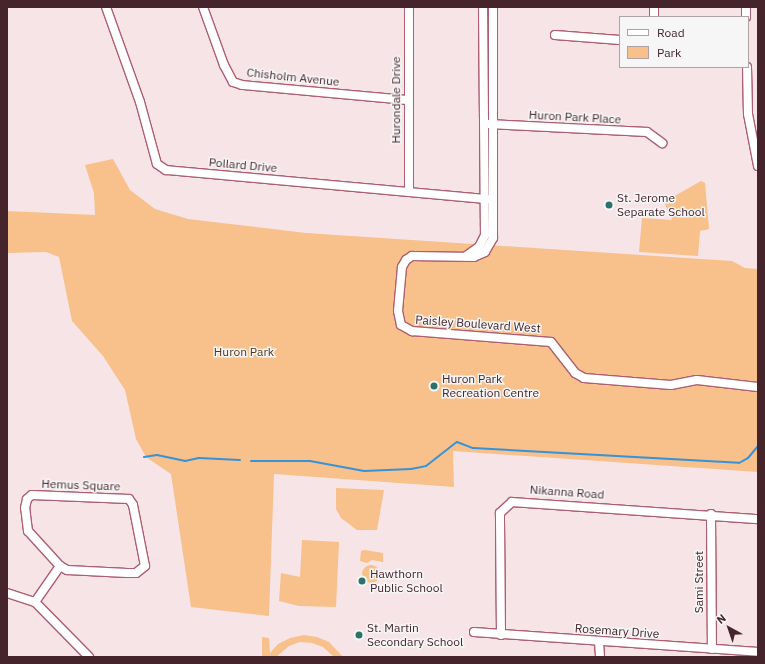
<!DOCTYPE html>
<style>
body{margin:0}
#map{position:relative;width:765px;height:664px;overflow:hidden;background:#f6e4e7;font-family:"IBM Plex Sans",sans-serif}
div>[style]{position:absolute}
[style*='--x']{left:calc(var(--x)*1px);top:calc(var(--y)*1px);width:calc(var(--w)*1px);rotate:calc(var(--a)*1deg)}
.green>*{inset:0;background:#f8c08a}
.round{border-radius:50%}
.stream>*{height:2px;margin:-1px;padding:0 1px;transform-origin:1px;border-radius:1px;background:#3792d7}
.roads{filter:drop-shadow(1px 0 #ad5e71) drop-shadow(-1px 0 #ad5e71) drop-shadow(0 1px #ad5e71) drop-shadow(0 -1px #ad5e71)}
.street>*{height:8px;margin:-4px;padding:0 4px;transform-origin:4px;border-radius:4px;background:#fff}
.dots>*{width:11px;height:11px;translate:-50% -50%;box-sizing:border-box;border:2px solid #f6f6f6;border-radius:50%}
span{translate:-50% -50%;white-space:nowrap;text-align:center;line-height:1.15;-webkit-text-stroke:3px #f6f6f6;paint-order:stroke}
.street-label{font-size:12px;color:#45242c}
.poi-label{font-size:12px;color:#45242c}
.left{translate:0 -50%;text-align:left}
.park-label{font-size:12px;color:#573715}
.frame{position:absolute;inset:0;border:8px solid #45242c;pointer-events:none}
.legend{position:absolute;left:619px;top:16px;width:130px;height:52px;box-sizing:border-box;background:#f6f6f6;border:1px solid #afa2a5;margin:0;padding:5px 7px;list-style:none;font-size:12px;color:#45242c}
.legend li{display:flex;align-items:center;gap:8px;height:20px}
.legend b{width:20px;border:1px solid #afa2a5}
.north{position:absolute;left:709px;top:608px;width:40px;height:40px;-webkit-text-stroke:3px #f6f6f6;paint-order:stroke;rotate:320deg;font-size:11px;font-weight:700;line-height:16px;text-align:center;color:#45242c}
.north::after{content:'';display:block;margin:auto;width:14px;height:18px;background:#45242c;clip-path:polygon(50% 0,100% 100%,50% 72%,0 100%)}
</style>
<div id="map">
<div class="green">
<i style="clip-path:polygon(113px 159px,130px 190px,155px 209px,188px 219px,306px 233px,732px 261px,745px 268px,758px 269px,758px 472px,453px 451px,454px 487px,274px 474px,269px 616px,191px 607px,171px 474px,146px 457px,136px 439px,125px 390px,103px 356px,72px 321px,59px 257px,46px 252px,7px 253px,7px 211px,95px 215px,94px 193px,85px 165px)"></i>
<i style="clip-path:polygon(701px 181px,705px 183px,709px 229px,700px 231px,698px 256px,639px 252px,642px 218px,672px 220px,664px 202px)"></i>
<i style="clip-path:polygon(336px 488px,384px 490px,377px 530px,357px 530px,341px 518px,336px 509px)"></i>
<i style="clip-path:polygon(302px 540px,339px 542px,336px 607px,299px 606px,279px 601px,281px 573px,300px 577px)"></i>
<i style="clip-path:polygon(365px 550px,383px 553px,383px 562px,372px 560px,367px 563px,360px 561px,361px 551px)"></i>
<i class="round" style="left:362px;top:565px;width:18px;height:18px"></i>
<i style="clip-path:polygon(304px 635px,317px 637px,329px 642px,343px 657px,334px 657px,323px 647px,312px 643px,300px 642px,289px 646px,276px 657px,262px 657px,262px 637px,269px 638px,270px 653px,278px 644px,290px 638px)"></i>
</div>
<div class="stream">
<i style="--x:144;--y:457;--w:13;--a:-9"></i>
<i style="--x:157;--y:455;--w:29;--a:12"></i>
<i style="--x:185;--y:461;--w:14;--a:-12"></i>
<i style="--x:199;--y:458;--w:41;--a:2.8"></i>
<i style="--x:251;--y:461;--w:59;--a:0"></i>
<i style="--x:310;--y:461;--w:55;--a:10.5"></i>
<i style="--x:364;--y:471;--w:47;--a:-2.4"></i>
<i style="--x:411;--y:469;--w:15;--a:-11"></i>
<i style="--x:426;--y:466;--w:39;--a:-38"></i>
<i style="--x:457;--y:442;--w:17;--a:21"></i>
<i style="--x:473;--y:448;--w:266;--a:3.2"></i>
<i style="--x:739;--y:463;--w:10;--a:-29"></i>
<i style="--x:748;--y:458;--w:16;--a:-50"></i>
</div>
<div class="roads">
<div class="street">
<i style="--x:106;--y:7;--w:101;--a:70.3"></i>
<i style="--x:140;--y:102;--w:64;--a:74.7"></i>
<i style="--x:157;--y:164;--w:11;--a:34"></i>
<i style="--x:166;--y:170;--w:328;--a:5.2"></i>
<i style="--x:203;--y:7;--w:62;--a:70.1"></i>
<i style="--x:224;--y:65;--w:19;--a:62"></i>
<i style="--x:233;--y:82;--w:9;--a:18"></i>
<i style="--x:242;--y:85;--w:167;--a:5.2"></i>
<i style="--x:409;--y:7;--w:185;--a:90"></i>
<i style="--x:493;--y:7;--w:231;--a:90"></i>
<i style="--x:493;--y:238;--w:16;--a:120"></i>
<i style="--x:485;--y:252;--w:12;--a:156"></i>
<i style="--x:474;--y:257;--w:62;--a:-179.1"></i>
<i style="--x:412;--y:256;--w:7;--a:146"></i>
<i style="--x:406;--y:260;--w:8;--a:120"></i>
<i style="--x:402;--y:267;--w:44;--a:95.2"></i>
<i style="--x:398;--y:311;--w:14;--a:78"></i>
<i style="--x:401;--y:325;--w:13;--a:29"></i>
<i style="--x:412;--y:331;--w:139;--a:4.5"></i>
<i style="--x:551;--y:342;--w:39;--a:52"></i>
<i style="--x:575;--y:373;--w:10;--a:29"></i>
<i style="--x:584;--y:378;--w:87;--a:4.6"></i>
<i style="--x:671;--y:385;--w:26;--a:-11"></i>
<i style="--x:697;--y:380;--w:61;--a:6.5"></i>
<i style="--x:654;--y:7;--w:10;--a:90"></i>
<i style="--x:746;--y:7;--w:10;--a:90"></i>
<i style="--x:555;--y:35;--w:65;--a:4.4"></i>
<i style="--x:747;--y:67;--w:47;--a:88.8"></i>
<i style="--x:748;--y:114;--w:53;--a:79.1"></i>
<i style="--x:488;--y:124;--w:159;--a:2.9"></i>
<i style="--x:647;--y:132;--w:19;--a:36"></i>
<i style="--x:466;--y:256;--w:16;--a:-35"></i>
<i style="--x:479;--y:247;--w:13;--a:-63"></i>
<i style="--x:485;--y:235;--w:228;--a:-90.5"></i>
<i style="--x:32;--y:495;--w:97;--a:2.4"></i>
<i style="--x:129;--y:499;--w:7;--a:56"></i>
<i style="--x:133;--y:505;--w:62;--a:78.9"></i>
<i style="--x:145;--y:566;--w:11;--a:142"></i>
<i style="--x:136;--y:573;--w:9;--a:180"></i>
<i style="--x:127;--y:573;--w:60;--a:-177.1"></i>
<i style="--x:67;--y:570;--w:8;--a:-150"></i>
<i style="--x:60;--y:566;--w:47;--a:-132.4"></i>
<i style="--x:28;--y:531;--w:23;--a:-97"></i>
<i style="--x:25;--y:508;--w:9;--a:-77"></i>
<i style="--x:27;--y:499;--w:6;--a:-39"></i>
<i style="--x:711;--y:514;--w:135;--a:89.6"></i>
<i style="--x:7;--y:593;--w:29;--a:18"></i>
<i style="--x:35;--y:602;--w:77;--a:45.5"></i>
<i style="--x:35;--y:602;--w:44;--a:-55.2"></i>
<i style="--x:474;--y:632;--w:285;--a:4"></i>
<i style="--x:501;--y:635;--w:122;--a:-90.5"></i>
<i style="--x:500;--y:513;--w:16;--a:-43"></i>
<i style="--x:512;--y:502;--w:247;--a:4"></i>
<i style="--x:599;--y:642;--w:15;--a:86"></i>
</div>
</div>
<div class="dots">
<i style="left:609px;top:205px;background:#2a726a"></i>
<i style="left:434px;top:386px;background:#2a726a"></i>
<i style="left:362px;top:581px;background:#2a726a"></i>
<i style="left:359px;top:635px;background:#2a726a"></i>
</div>
<div class="street-label">
<span style="left:293px;top:77px;rotate:6deg">Chisholm Avenue</span>
<span style="left:396px;top:100px;rotate:-90deg">Hurondale Drive</span>
<span style="left:575px;top:117px;rotate:3deg">Huron Park Place</span>
<span style="left:243px;top:165px;rotate:5deg">Pollard Drive</span>
<span style="left:478px;top:324px;rotate:4deg">Paisley Boulevard West</span>
<span style="left:81px;top:485px;rotate:2deg">Hemus Square</span>
<span style="left:567px;top:492px;rotate:4deg">Nikanna Road</span>
<span style="left:699px;top:582px;rotate:-90deg">Sami Street</span>
<span style="left:617px;top:631px;rotate:4deg">Rosemary Drive</span>
</div>
<div class="poi-label">
<span class="left" style="left:617px;top:205px">St. Jerome<br>Separate School</span>
<span class="left" style="left:442px;top:386px">Huron Park<br>Recreation Centre</span>
<span class="left" style="left:370px;top:581px">Hawthorn<br>Public School</span>
<span class="left" style="left:367px;top:635px">St. Martin<br>Secondary School</span>
</div>
<div class="park-label">
<span style="left:244px;top:352px">Huron Park</span>
</div>
<div class="frame"></div>
<ul class="legend">
<li><b style="height:5px;background:#fff"></b>Road</li>
<li><b style="height:11px;background:#f8c08a"></b>Park</li>
</ul>
<div class="north">N</div>
</div>
